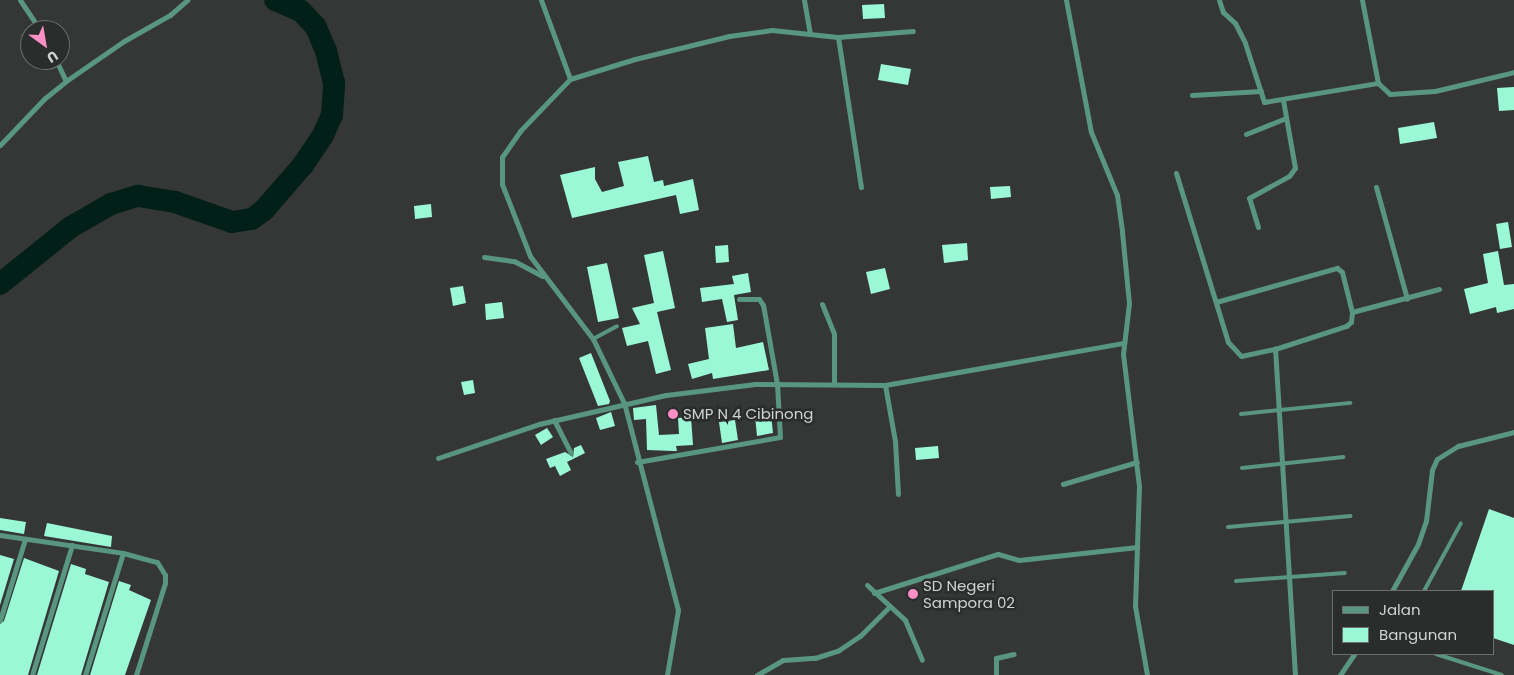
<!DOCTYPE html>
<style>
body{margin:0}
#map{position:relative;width:1514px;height:675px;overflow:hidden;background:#343736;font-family:Poppins,sans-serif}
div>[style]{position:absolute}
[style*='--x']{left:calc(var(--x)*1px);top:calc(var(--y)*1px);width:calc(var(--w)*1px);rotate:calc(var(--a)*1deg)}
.river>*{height:22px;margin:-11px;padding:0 11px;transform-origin:11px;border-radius:11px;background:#022017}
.building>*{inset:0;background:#9bf8d6}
.service>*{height:4px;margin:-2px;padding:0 2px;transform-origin:2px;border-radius:2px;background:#599680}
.minor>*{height:5px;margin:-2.5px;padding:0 2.5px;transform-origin:2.5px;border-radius:2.5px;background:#599680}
.dots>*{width:14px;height:14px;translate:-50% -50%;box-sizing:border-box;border:2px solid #2a2d2c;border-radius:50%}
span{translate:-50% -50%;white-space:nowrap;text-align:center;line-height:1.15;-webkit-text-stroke:5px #2a2d2c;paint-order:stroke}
.poi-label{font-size:15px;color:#d1d3d2}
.left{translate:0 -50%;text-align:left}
.legend{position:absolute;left:1332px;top:590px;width:162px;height:65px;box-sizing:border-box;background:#2a2d2c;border:1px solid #6d6f6e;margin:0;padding:6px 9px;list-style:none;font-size:15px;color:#d1d3d2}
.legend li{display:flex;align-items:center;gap:10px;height:25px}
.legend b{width:25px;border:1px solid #6d6f6e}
.north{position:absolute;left:20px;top:20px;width:50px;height:50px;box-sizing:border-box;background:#2a2d2c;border:1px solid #6d6f6e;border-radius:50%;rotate:148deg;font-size:14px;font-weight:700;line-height:20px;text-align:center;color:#d1d3d2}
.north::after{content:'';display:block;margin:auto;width:18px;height:22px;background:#fb8fc6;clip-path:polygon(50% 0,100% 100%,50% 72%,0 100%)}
</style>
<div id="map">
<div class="river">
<i style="--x:0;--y:284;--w:91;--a:-38.8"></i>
<i style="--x:71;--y:227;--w:46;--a:-29.9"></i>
<i style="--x:111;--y:204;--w:28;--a:-17"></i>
<i style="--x:138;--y:196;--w:37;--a:9"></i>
<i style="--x:175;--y:202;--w:60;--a:19.3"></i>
<i style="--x:232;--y:222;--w:20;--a:-9"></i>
<i style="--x:252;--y:219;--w:15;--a:-37"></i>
<i style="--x:264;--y:210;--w:60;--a:-49.1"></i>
<i style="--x:303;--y:165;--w:36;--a:-56"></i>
<i style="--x:323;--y:135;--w:22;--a:-66"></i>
<i style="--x:332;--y:115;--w:32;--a:-86"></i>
<i style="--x:334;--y:83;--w:33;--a:-104"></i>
<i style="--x:326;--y:51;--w:26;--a:-113"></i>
<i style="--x:316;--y:27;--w:22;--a:-133"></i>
<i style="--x:301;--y:11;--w:28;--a:-157"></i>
</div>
<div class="building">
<i style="clip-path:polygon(884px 4px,885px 18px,863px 19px,862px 5px)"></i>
<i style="clip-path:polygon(881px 64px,911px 69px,908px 85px,878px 80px)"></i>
<i style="clip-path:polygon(1514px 87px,1514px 110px,1499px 111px,1497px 88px)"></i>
<i style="clip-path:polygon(1434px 122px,1437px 138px,1400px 144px,1398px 128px)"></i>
<i style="clip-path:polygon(648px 156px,654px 182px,663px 180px,664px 186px,693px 179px,699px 210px,680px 214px,676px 195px,572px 218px,560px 175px,595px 167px,595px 179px,602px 192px,624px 186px,618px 162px)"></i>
<i style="clip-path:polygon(1010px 186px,1011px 197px,991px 199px,990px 187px)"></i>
<i style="clip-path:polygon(431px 204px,432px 217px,415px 219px,414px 206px)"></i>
<i style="clip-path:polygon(1508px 222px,1512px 247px,1500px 249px,1496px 224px)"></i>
<i style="clip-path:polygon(967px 243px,968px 260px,944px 263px,942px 245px)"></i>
<i style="clip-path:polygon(728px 245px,729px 262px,716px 263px,715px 246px)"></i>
<i style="clip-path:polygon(663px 251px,675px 308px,657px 312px,671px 370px,656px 374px,648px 341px,627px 346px,622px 328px,640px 324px,632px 308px,654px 303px,644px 255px)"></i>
<i style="clip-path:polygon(1498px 251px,1504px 285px,1514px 284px,1514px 309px,1497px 313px,1496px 307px,1470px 314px,1464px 289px,1488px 283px,1483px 254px)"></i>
<i style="clip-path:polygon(607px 263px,619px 318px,598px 322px,587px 267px)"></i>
<i style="clip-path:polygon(885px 268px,890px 289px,871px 294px,866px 272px)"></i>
<i style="clip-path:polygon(748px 273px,751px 292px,734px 295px,738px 320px,727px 322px,722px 299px,702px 302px,700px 288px,734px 284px,732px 276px)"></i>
<i style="clip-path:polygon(463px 286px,466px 303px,453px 306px,450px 288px)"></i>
<i style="clip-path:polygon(502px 302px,504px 318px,486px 320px,485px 304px)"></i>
<i style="clip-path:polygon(733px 324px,736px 348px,763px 342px,769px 370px,713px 379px,712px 373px,692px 379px,688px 364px,709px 359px,705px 328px)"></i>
<i style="clip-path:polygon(591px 353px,610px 401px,609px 404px,598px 406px,579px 358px)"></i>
<i style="clip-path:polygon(473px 380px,475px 393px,464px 395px,461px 382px)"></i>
<i style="clip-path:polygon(656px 405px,659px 435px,679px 434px,678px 418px,691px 417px,693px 445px,676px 446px,677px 451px,673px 451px,647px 450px,646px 419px,634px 420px,633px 408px)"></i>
<i style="clip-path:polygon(611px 412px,615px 426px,600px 430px,596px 418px)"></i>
<i style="clip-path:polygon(771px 414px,773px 433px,757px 436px,755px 416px)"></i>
<i style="clip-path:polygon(735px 420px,738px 440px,722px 443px,719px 422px)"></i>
<i style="clip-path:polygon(547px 428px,553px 437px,541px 445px,535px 435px)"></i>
<i style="clip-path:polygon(581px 445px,585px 453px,567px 462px,571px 470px,560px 476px,555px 466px,550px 468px,546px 459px,565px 452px,573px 457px,574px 448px)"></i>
<i style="clip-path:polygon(938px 446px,939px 458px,916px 460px,915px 448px)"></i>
<i style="clip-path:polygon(1489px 509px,1514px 518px,1514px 645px,1493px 638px,1493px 591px,1461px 591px)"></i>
<i style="clip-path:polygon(0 518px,26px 522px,24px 534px,0 530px)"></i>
<i style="clip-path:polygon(47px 523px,112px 536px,111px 547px,44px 536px)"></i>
<i style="clip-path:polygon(0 555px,14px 559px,0 605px)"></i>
<i style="clip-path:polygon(24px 558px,59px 571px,28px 675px,0 675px,0 624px,4px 621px)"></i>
<i style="clip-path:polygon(71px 564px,86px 569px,85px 574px,109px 582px,81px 675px,37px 675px)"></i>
<i style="clip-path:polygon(119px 581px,131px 585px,129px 590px,151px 600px,125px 675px,90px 675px)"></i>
</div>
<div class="service">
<i style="--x:593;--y:339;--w:27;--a:-28"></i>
<i style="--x:1241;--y:414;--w:110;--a:-5.8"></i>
<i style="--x:1242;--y:468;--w:102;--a:-6.2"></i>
<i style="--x:1228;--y:527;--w:123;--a:-5.1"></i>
<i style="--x:1236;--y:581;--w:109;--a:-4.2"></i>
<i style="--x:1424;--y:591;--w:77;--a:-61.4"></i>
<i style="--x:1436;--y:654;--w:69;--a:17.7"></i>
</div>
<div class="minor">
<i style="--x:20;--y:0;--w:36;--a:56"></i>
<i style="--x:541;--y:0;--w:84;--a:69.8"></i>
<i style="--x:804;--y:0;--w:34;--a:80"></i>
<i style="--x:1066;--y:0;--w:134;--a:79.3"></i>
<i style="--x:1091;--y:132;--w:68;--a:67.6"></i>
<i style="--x:1117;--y:195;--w:37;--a:82"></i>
<i style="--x:1122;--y:232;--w:71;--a:84.4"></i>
<i style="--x:1129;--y:303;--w:51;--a:96.7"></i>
<i style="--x:1123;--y:354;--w:133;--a:83.1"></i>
<i style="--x:1139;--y:486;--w:120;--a:91.9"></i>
<i style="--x:1135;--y:606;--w:70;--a:80.1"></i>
<i style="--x:1219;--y:0;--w:13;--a:72"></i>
<i style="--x:1223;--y:12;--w:16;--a:43"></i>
<i style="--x:1235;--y:23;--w:22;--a:63"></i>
<i style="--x:1245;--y:43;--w:62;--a:72.1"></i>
<i style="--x:1264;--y:102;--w:116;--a:-9.5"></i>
<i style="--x:1362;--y:0;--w:85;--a:79.1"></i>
<i style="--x:1378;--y:83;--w:16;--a:43"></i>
<i style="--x:1390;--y:94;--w:45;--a:-3.8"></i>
<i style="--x:1435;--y:91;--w:81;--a:-13.5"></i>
<i style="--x:838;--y:37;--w:152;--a:81.3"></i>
<i style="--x:56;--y:60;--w:23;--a:65"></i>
<i style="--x:1192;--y:95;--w:69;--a:-3.3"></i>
<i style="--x:1246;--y:134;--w:43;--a:-21.8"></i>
<i style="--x:0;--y:145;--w:64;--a:-46.3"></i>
<i style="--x:44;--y:99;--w:28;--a:-39"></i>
<i style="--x:66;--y:81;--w:70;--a:-34.6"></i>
<i style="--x:124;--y:41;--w:53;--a:-29.5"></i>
<i style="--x:170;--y:15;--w:23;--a:-41"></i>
<i style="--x:1176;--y:173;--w:177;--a:72.9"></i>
<i style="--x:1228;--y:342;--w:19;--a:47"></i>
<i style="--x:1241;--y:356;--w:35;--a:-12"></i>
<i style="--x:1376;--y:187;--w:116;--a:74.5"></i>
<i style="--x:1258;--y:227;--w:30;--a:-107"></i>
<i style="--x:1249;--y:198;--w:46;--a:-28.8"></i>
<i style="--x:1289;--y:176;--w:10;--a:-53"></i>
<i style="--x:1295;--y:168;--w:69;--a:-100"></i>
<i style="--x:484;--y:257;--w:30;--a:8"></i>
<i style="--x:514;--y:261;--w:32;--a:28"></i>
<i style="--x:1216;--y:302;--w:126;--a:-15.7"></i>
<i style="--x:1337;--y:268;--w:6;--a:39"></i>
<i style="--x:1342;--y:272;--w:41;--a:76"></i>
<i style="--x:822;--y:304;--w:32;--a:68"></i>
<i style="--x:834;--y:334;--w:50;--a:90"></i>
<i style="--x:885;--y:385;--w:57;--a:79.9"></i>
<i style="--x:895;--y:441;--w:53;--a:86.8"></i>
<i style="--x:554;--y:420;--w:37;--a:63"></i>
<i style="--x:438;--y:458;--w:107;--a:-18.6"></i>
<i style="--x:539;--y:424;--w:130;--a:-12.9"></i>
<i style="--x:666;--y:395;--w:90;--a:-7"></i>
<i style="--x:755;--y:384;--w:130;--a:0.4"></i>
<i style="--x:885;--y:385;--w:241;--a:-10"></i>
<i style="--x:637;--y:462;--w:145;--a:-9.9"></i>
<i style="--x:780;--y:437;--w:53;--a:-93.2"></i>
<i style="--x:777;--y:384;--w:80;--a:-100"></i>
<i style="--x:763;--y:305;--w:7;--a:-124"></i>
<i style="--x:759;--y:299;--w:20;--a:180"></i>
<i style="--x:1063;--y:484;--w:77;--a:-16.6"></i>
<i style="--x:0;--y:535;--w:124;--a:8.3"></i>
<i style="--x:123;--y:553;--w:35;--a:15"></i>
<i style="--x:157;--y:562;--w:15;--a:58"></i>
<i style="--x:165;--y:575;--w:8;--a:90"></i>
<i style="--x:165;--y:583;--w:96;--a:107.5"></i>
<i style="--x:867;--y:585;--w:52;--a:42.6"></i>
<i style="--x:905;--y:620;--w:43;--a:67"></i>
<i style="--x:1392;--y:591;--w:54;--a:-61"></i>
<i style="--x:1418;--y:544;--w:24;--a:-71"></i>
<i style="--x:1426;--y:521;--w:51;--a:-83.3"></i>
<i style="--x:1432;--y:470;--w:12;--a:-66"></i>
<i style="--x:1437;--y:459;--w:25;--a:-32"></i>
<i style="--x:1458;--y:446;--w:58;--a:-14"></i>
<i style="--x:874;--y:593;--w:130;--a:-17.5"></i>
<i style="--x:998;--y:554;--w:22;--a:16"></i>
<i style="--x:1019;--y:560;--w:119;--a:-6.3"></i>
<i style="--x:0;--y:620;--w:85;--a:-72.8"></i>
<i style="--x:32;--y:675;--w:136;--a:-72.9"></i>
<i style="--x:85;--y:675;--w:128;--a:-72.7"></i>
<i style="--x:667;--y:675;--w:66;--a:-80.4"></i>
<i style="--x:678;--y:610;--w:214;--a:-104.6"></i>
<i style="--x:624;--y:403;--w:71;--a:-115.8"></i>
<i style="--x:593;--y:339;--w:104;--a:-127.2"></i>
<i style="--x:530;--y:256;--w:77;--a:-111.3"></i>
<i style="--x:502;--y:184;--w:27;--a:-90"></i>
<i style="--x:502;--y:157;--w:32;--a:-55"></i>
<i style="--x:520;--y:131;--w:72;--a:-46.1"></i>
<i style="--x:570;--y:79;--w:68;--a:-17.1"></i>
<i style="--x:635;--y:59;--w:97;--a:-13.7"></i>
<i style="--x:729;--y:36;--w:43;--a:-7.9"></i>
<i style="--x:772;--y:30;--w:66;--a:6.1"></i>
<i style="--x:838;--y:37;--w:75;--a:-4.6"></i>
<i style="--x:757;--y:675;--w:30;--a:-30"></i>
<i style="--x:783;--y:660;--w:32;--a:-4"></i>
<i style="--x:815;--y:658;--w:25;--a:-18"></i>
<i style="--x:839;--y:650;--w:25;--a:-34"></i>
<i style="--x:860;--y:636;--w:41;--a:-45"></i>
<i style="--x:996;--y:675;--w:17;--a:-90"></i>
<i style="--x:996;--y:658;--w:18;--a:-13"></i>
<i style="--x:1295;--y:675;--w:327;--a:-93.5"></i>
<i style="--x:1275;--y:349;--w:75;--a:-17.9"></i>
<i style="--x:1346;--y:326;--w:6;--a:-39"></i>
<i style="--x:1351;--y:322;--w:10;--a:-84"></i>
<i style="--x:1352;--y:312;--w:90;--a:-14.8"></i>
<i style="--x:1340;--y:675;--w:25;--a:-56"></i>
</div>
<div class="dots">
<i style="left:673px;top:414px;background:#fb8fc6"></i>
<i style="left:913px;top:594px;background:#fb8fc6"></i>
</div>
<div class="poi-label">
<span class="left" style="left:683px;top:414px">SMP N 4 Cibinong</span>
<span class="left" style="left:923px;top:594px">SD Negeri<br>Sampora 02</span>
</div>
<ul class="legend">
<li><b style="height:6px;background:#599680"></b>Jalan</li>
<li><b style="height:14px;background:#9bf8d6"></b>Bangunan</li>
</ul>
<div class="north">U</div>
</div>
